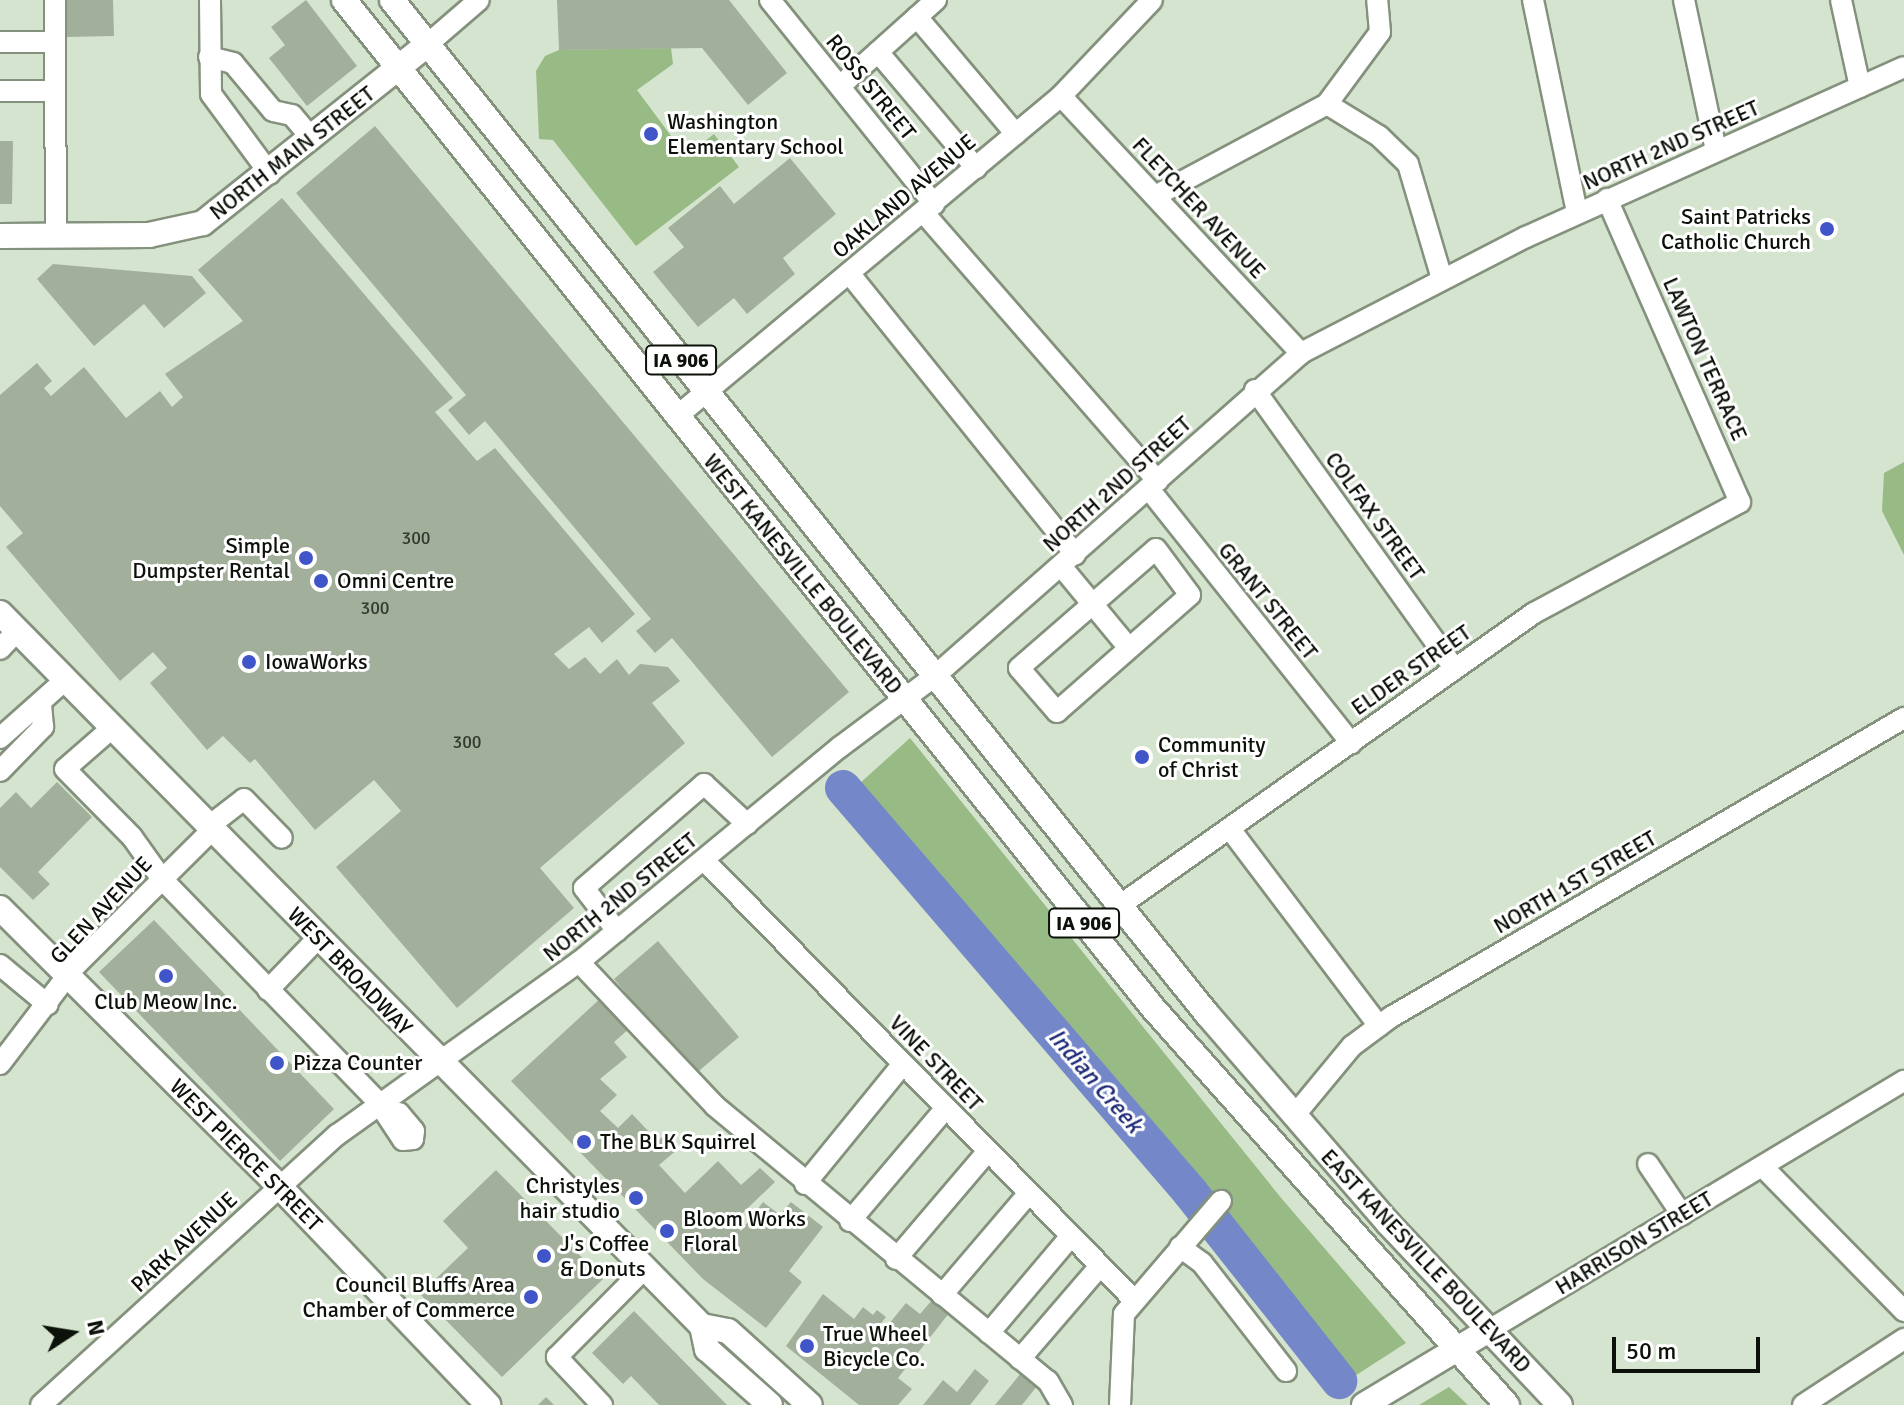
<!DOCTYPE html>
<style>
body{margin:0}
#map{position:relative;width:1904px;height:1405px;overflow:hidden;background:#d5e4ce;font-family:Signika,sans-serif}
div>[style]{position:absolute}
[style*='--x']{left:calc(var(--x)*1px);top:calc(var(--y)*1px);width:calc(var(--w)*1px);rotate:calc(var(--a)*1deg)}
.green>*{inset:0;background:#98bb86}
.river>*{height:36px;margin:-18px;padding:0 18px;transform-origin:18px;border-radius:18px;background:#7487c8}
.building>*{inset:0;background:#a2b09b}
.roads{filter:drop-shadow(2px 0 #84917d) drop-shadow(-2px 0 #84917d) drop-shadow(0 2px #84917d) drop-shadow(0 -2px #84917d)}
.minor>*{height:20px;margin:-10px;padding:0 10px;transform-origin:10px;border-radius:10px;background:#fff}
.major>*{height:24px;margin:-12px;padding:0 12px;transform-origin:12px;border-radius:12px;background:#fff}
.dots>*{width:22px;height:22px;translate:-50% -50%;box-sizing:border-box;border:4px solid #fff;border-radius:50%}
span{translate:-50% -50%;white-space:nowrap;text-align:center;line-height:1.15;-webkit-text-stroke:6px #fff;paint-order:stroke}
.number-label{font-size:18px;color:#32392e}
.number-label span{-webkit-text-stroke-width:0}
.shield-label span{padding:2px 6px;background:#fff;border:2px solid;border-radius:6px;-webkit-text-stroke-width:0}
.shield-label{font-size:20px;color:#0c1109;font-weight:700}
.street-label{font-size:22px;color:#0c1109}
.poi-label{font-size:22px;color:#0c1109}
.left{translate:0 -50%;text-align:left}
.right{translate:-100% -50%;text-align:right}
.water-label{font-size:24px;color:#1e2a77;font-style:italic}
.north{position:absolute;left:32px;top:1293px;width:80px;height:80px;-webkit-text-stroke:6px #fff;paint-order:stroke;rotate:78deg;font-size:22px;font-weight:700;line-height:32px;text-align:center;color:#0c1109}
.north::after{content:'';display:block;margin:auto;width:28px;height:36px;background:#0c1109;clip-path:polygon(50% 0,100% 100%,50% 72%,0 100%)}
.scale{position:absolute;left:1612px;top:1337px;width:148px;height:36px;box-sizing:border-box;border:4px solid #0c1109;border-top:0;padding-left:10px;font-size:24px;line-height:28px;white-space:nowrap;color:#0c1109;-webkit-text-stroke:6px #fff;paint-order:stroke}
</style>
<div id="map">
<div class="green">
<i style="clip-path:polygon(671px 48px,673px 64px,637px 90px,686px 156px,714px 134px,739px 167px,636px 246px,553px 140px,539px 139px,536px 71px,545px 56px,559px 50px)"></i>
<i style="clip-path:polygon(1904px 462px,1904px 555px,1882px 511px,1884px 473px)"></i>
<i style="clip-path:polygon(910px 738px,1282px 1199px,1406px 1343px,1333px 1390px,1225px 1227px,839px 802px)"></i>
<i style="clip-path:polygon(1449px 1387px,1468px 1405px,1419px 1405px)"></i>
</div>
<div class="river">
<i style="--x:843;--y:788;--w:533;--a:49.34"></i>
<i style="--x:1190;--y:1192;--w:241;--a:51.7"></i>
</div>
<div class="building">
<i style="clip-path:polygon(65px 0,113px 0,114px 36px,66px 37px)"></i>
<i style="clip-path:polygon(306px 0,357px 66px,307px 106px,269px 58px,285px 45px,271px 27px)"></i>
<i style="clip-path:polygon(557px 0,729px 0,787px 73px,748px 105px,702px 48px,559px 50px)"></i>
<i style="clip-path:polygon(375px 126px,849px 692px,772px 757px,672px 638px,655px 653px,636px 631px,651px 619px,485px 421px,469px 435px,448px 410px,466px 395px,296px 193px)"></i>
<i style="clip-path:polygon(0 141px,13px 141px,12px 204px,0 204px)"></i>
<i style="clip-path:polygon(790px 158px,836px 214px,783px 258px,795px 274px,747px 314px,734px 298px,698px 327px,653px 272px,684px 247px,668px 228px,720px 186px,734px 204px)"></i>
<i style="clip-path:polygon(282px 198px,453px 398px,435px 412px,477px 461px,495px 448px,635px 614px,602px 643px,589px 627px,554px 654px,569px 669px,585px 657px,600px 674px,617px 659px,629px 675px,640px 664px,668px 667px,680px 681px,652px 703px,685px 743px,540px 868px,574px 908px,457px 1008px,336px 867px,401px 811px,374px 780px,315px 830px,255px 759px,250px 763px,223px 736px,207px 750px,150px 683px,167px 668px,153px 652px,120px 681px,6px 547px,23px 533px,0 506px,0 395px,37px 363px,52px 381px,44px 388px,51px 396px,84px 367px,126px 418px,160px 391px,172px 407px,183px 397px,165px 374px,243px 321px,198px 270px)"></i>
<i style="clip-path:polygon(53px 264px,192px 276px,206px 293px,164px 328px,144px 304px,94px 346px,37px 279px)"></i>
<i style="clip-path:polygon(57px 782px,92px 817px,38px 872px,50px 884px,33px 900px,0 867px,0 808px,16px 792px,31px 808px)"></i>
<i style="clip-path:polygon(154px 920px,334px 1109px,280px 1161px,99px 972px)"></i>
<i style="clip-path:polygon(658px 941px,739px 1037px,694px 1075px,614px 979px)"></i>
<i style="clip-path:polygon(603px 996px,631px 1027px,614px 1042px,627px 1057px,600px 1079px,617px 1095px,600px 1111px,618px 1128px,632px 1114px,654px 1137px,652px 1146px,666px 1134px,678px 1149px,659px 1165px,685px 1193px,718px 1161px,741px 1185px,760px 1168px,775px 1182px,732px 1223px,741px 1231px,763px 1202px,780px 1215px,791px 1202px,823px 1227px,789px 1271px,802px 1282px,766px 1328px,703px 1279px,511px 1081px)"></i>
<i style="clip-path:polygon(496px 1170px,603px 1279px,502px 1377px,420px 1294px,468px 1248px,443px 1221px)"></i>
<i style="clip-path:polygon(823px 1294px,854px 1319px,863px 1307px,873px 1315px,877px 1310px,886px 1317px,879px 1326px,884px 1330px,906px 1303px,920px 1314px,933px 1299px,950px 1312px,898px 1378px,912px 1389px,898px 1405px,859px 1405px,786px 1346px)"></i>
<i style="clip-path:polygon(634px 1311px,727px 1405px,659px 1405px,631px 1376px,623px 1384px,592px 1353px)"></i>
<i style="clip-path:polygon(1025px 1368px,1041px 1381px,1022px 1405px,995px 1405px)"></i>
<i style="clip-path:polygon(975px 1369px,989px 1381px,970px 1405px,923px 1405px,943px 1380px,957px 1392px)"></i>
<i style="clip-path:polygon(546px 1397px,554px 1405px,538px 1405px)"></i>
</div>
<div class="roads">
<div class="minor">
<i style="--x:55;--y:0;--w:236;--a:89.8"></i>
<i style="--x:210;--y:0;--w:94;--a:89.4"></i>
<i style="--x:211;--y:94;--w:99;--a:53.6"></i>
<i style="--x:770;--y:0;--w:262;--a:51.2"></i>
<i style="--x:1533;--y:0;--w:217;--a:78.3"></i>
<i style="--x:1684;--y:0;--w:154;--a:78"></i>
<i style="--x:1841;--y:0;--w:89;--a:77.7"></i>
<i style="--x:917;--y:17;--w:153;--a:49.8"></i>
<i style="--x:0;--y:42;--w:55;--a:0"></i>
<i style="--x:428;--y:44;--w:67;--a:-40.8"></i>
<i style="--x:878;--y:52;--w:152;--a:49.8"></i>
<i style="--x:209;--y:57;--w:25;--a:14"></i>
<i style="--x:233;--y:63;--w:62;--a:50.2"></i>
<i style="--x:273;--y:111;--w:19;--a:12"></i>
<i style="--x:292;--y:115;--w:31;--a:50"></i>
<i style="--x:840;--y:86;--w:129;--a:-41.9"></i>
<i style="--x:0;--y:91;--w:55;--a:0"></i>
<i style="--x:1061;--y:96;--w:352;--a:47"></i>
<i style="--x:1327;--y:104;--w:61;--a:31.6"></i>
<i style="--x:1379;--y:136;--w:40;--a:44"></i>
<i style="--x:1408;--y:164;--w:120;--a:73.5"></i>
<i style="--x:1155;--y:196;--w:195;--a:-28.1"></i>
<i style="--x:1327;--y:104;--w:89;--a:-53.6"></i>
<i style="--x:1380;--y:32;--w:32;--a:-95"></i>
<i style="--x:923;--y:212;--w:357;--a:48.9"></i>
<i style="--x:849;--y:273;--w:361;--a:51.2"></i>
<i style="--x:1255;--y:390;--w:343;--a:54.4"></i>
<i style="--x:676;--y:417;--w:501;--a:-39.82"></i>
<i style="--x:1061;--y:96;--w:132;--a:-46.5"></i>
<i style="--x:1149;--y:489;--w:325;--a:51.5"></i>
<i style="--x:1156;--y:549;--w:57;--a:53.5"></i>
<i style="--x:1190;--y:595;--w:177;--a:138.7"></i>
<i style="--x:1057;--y:712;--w:58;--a:-130.8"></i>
<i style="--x:1019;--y:668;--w:181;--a:-41"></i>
<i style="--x:1061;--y:566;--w:105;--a:50.4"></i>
<i style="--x:0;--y:649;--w:25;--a:-47"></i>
<i style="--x:112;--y:728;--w:62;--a:138.9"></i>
<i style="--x:65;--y:769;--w:95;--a:45.4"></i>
<i style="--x:132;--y:837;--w:52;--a:54.5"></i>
<i style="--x:162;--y:879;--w:310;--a:45.9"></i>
<i style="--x:378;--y:1102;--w:45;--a:56.7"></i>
<i style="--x:403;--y:1140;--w:10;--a:-6"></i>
<i style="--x:413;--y:1139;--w:8;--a:-83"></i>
<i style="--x:414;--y:1131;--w:23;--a:-130"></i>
<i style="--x:399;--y:1113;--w:9;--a:167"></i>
<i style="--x:0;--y:738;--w:87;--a:-41.7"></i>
<i style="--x:0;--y:771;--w:62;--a:-45.7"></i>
<i style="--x:43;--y:727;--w:25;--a:-95"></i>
<i style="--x:209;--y:826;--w:44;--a:-37.6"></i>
<i style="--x:244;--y:799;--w:54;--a:45.7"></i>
<i style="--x:1230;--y:829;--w:247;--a:52.9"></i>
<i style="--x:704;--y:860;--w:615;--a:45.66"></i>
<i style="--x:1119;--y:906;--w:508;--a:-35.22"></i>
<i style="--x:1534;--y:613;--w:234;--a:-28.3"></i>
<i style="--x:1740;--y:502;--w:331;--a:-113.7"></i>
<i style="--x:617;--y:931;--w:54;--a:-127.5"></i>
<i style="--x:584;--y:888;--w:159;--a:-40.9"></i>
<i style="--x:704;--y:784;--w:59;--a:42.9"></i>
<i style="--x:579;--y:962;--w:198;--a:46.6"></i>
<i style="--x:715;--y:1106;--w:432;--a:39.6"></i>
<i style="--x:1048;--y:1381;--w:28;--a:60"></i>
<i style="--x:0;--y:965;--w:62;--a:39.8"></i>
<i style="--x:268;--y:990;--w:72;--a:-46.1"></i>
<i style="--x:0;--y:1064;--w:122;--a:-52.7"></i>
<i style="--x:74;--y:967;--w:194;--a:-44.8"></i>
<i style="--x:1294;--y:1116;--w:91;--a:-50.4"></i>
<i style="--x:1352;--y:1046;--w:49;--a:-36.6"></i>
<i style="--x:1391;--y:1017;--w:594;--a:-30.24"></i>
<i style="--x:1648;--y:1164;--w:61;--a:56.3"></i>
<i style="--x:1763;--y:1167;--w:202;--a:45.6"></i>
<i style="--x:805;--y:1184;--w:155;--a:-50.8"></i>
<i style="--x:850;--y:1221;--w:148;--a:-49.7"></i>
<i style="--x:1180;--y:1247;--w:27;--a:36"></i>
<i style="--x:1202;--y:1263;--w:137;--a:52.1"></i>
<i style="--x:896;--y:1259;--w:142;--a:-49.6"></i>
<i style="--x:942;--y:1295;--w:134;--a:-49.5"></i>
<i style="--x:1489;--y:1330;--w:484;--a:-31"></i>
<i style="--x:989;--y:1333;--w:127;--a:-49.8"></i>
<i style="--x:1020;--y:1359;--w:123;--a:-49.3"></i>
<i style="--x:41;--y:1405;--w:401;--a:-42.4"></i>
<i style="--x:337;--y:1135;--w:297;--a:-35.6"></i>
<i style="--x:579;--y:962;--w:338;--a:-39.5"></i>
<i style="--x:840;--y:747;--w:119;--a:-36.8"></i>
<i style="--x:935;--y:676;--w:488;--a:-41.4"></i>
<i style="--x:1301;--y:353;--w:253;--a:-27.3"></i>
<i style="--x:1526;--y:237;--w:414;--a:-24.2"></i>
<i style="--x:602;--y:1405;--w:66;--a:-133.2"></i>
<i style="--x:557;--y:1357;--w:122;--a:-45.3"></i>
<i style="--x:1120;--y:1405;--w:91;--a:-87.5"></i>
<i style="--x:1124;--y:1314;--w:149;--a:-49.4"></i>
<i style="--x:1803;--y:1405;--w:121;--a:-33.2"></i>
</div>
<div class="major">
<i style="--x:344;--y:0;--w:1292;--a:51.25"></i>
<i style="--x:1153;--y:1008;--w:532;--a:48.28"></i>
<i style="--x:392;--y:0;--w:1301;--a:51.21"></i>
<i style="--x:1207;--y:1014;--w:276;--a:49.1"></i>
<i style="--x:1388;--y:1223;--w:250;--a:46.6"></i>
<i style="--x:0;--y:236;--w:149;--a:-0.4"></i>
<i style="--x:149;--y:235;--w:55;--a:-12.5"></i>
<i style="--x:203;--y:223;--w:288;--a:-38.5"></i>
<i style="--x:0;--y:613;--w:1001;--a:45.45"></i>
<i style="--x:702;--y:1326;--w:24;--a:78"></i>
<i style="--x:707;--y:1349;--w:84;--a:41.6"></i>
<i style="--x:0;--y:908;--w:394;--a:44.9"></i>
<i style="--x:279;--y:1186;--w:303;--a:46.3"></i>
<i style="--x:702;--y:1326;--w:26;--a:11"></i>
<i style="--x:728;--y:1331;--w:110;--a:42.1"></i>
<i style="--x:1364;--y:1405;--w:146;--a:-31"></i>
</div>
</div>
<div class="dots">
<i style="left:651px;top:134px;background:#4055c8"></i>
<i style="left:1827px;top:229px;background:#4055c8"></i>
<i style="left:306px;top:558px;background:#4055c8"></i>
<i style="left:321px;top:581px;background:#4055c8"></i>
<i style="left:249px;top:662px;background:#4055c8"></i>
<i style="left:1142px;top:757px;background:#4055c8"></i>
<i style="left:166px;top:976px;background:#4055c8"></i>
<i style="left:277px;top:1063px;background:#4055c8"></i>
<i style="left:584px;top:1142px;background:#4055c8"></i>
<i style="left:636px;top:1198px;background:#4055c8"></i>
<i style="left:667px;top:1231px;background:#4055c8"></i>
<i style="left:544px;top:1256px;background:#4055c8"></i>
<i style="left:531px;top:1297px;background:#4055c8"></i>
<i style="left:807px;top:1346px;background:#4055c8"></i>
</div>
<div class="number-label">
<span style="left:416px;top:538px">300</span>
<span style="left:375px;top:608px">300</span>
<span style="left:467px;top:742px">300</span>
</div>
<div class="shield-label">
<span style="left:681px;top:360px">IA 906</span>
<span style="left:1084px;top:923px">IA 906</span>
</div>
<div class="street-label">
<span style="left:871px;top:87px;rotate:51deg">ROSS STREET</span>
<span style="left:1671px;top:145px;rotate:-24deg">NORTH 2ND STREET</span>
<span style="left:292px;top:153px;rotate:-38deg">NORTH MAIN STREET</span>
<span style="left:904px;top:196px;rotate:-40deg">OAKLAND AVENUE</span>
<span style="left:1199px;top:208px;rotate:47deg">FLETCHER AVENUE</span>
<span style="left:1705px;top:359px;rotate:66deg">LAWTON TERRACE</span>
<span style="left:1117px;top:484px;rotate:-42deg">NORTH 2ND STREET</span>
<span style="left:1375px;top:516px;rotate:54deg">COLFAX STREET</span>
<span style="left:803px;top:574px;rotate:51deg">WEST KANESVILLE BOULEVARD</span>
<span style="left:1268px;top:601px;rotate:51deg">GRANT STREET</span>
<span style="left:1411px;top:670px;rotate:-35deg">ELDER STREET</span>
<span style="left:1575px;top:882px;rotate:-30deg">NORTH 1ST STREET</span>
<span style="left:620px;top:897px;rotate:-39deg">NORTH 2ND STREET</span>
<span style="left:101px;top:910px;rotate:-47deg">GLEN AVENUE</span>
<span style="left:350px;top:971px;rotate:46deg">WEST BROADWAY</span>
<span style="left:936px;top:1063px;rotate:46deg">VINE STREET</span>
<span style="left:246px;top:1155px;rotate:45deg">WEST PIERCE STREET</span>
<span style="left:184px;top:1242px;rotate:-43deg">PARK AVENUE</span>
<span style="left:1634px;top:1243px;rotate:-31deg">HARRISON STREET</span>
<span style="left:1426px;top:1261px;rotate:47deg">EAST KANESVILLE BOULEVARD</span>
</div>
<div class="poi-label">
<span class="left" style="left:667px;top:134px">Washington<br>Elementary School</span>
<span class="right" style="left:1811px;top:229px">Saint Patricks<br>Catholic Church</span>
<span class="right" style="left:290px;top:558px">Simple<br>Dumpster Rental</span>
<span class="left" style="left:337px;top:581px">Omni Centre</span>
<span class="left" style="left:265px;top:662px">IowaWorks</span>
<span class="left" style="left:1158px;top:757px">Community<br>of Christ</span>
<span style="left:166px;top:1002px">Club Meow Inc.</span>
<span class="left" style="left:293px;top:1063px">Pizza Counter</span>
<span class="left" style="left:600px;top:1142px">The BLK Squirrel</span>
<span class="right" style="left:620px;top:1198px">Christyles<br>hair studio</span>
<span class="left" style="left:683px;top:1231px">Bloom Works<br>Floral</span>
<span class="left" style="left:560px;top:1256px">J's Coffee<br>&amp; Donuts</span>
<span class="right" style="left:515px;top:1297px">Council Bluffs Area<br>Chamber of Commerce</span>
<span class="left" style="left:823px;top:1346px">True Wheel<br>Bicycle Co.</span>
</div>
<div class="water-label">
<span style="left:1095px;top:1081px;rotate:49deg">Indian Creek</span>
</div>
<div class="north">N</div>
<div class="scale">50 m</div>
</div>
